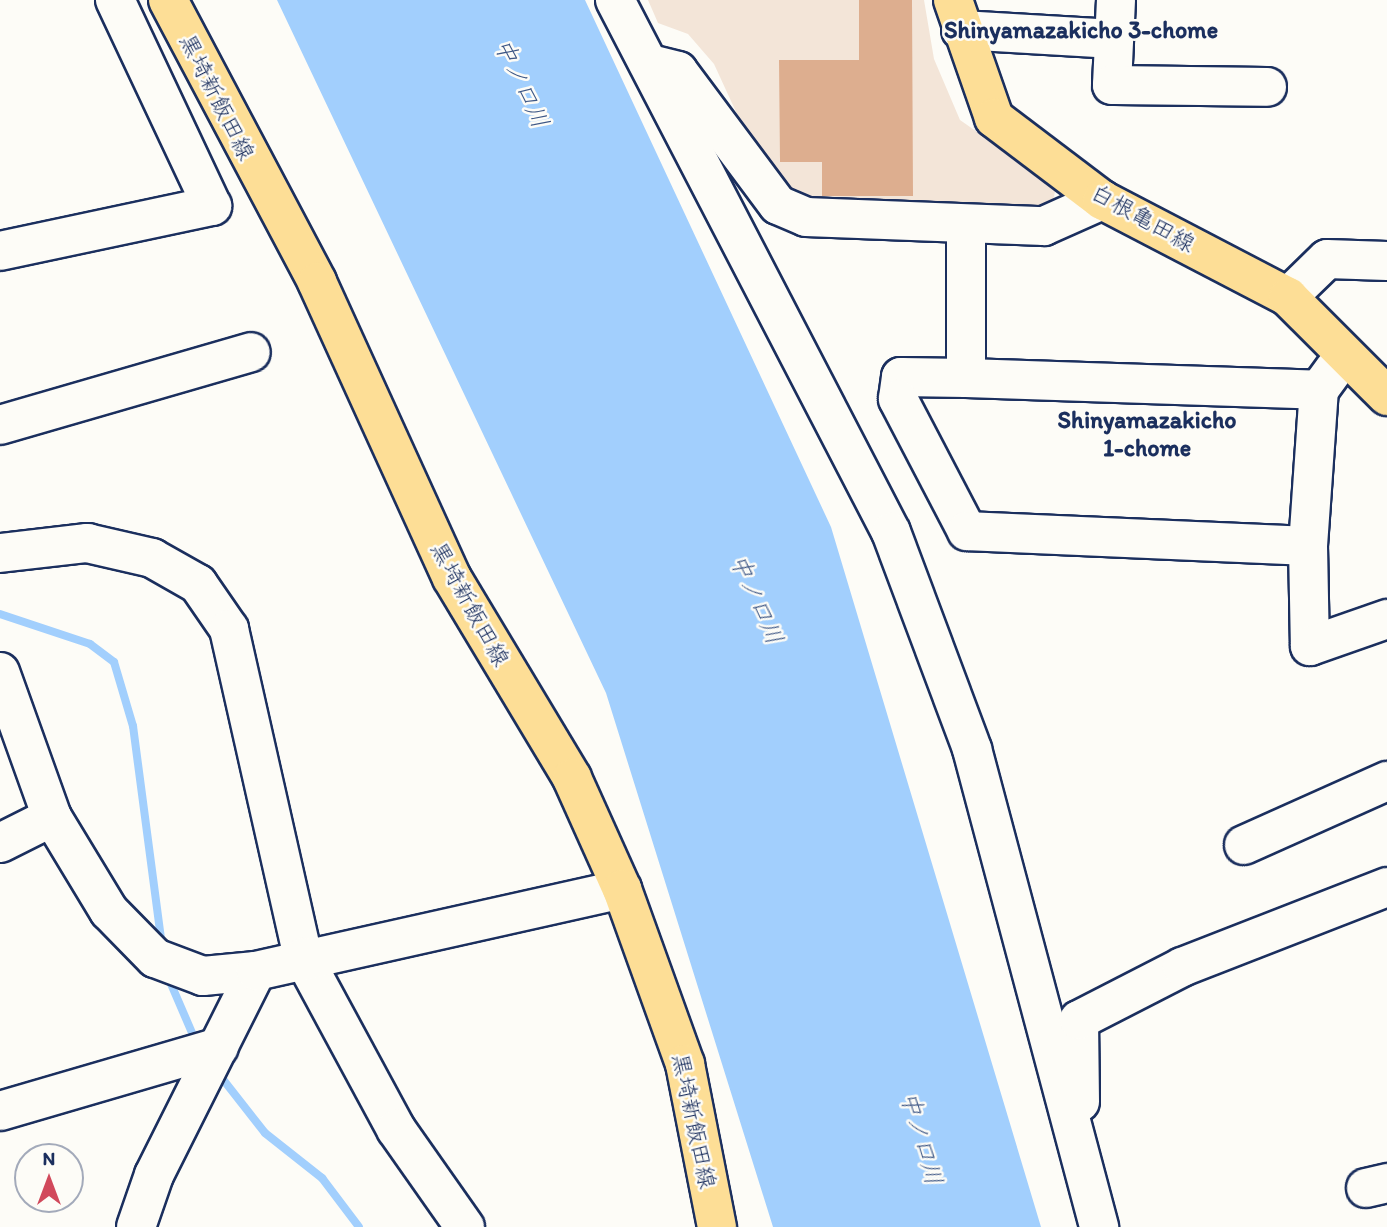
<!DOCTYPE html>
<meta charset="utf-8">
<style>
body{margin:0}
#map{position:relative;width:1387px;height:1227px;overflow:hidden;background:#fdfcf7;font-family:Itim,"Klee One",sans-serif}
div>[style]{position:absolute}
[style*='--x']{left:calc(var(--x)*1px);top:calc(var(--y)*1px);width:calc(var(--w)*1px);rotate:calc(var(--a)*1deg)}
.built>*{inset:0;background:#f3e5d8}
.water>*{inset:0;background:#a2cffd}
.stream>*{height:8px;margin:-4px;padding:0 4px;transform-origin:4px;border-radius:4px;background:#a2cffd}
.building>*{inset:0;background:#ddae8f}
.roads{filter:drop-shadow(2px 0 #1b2f5e) drop-shadow(-2px 0 #1b2f5e) drop-shadow(0 2px #1b2f5e) drop-shadow(0 -2px #1b2f5e)}
.minor>*{height:38px;margin:-19px;padding:0 19px;transform-origin:19px;border-radius:19px;background:#fdfcf7}
.major>*{height:38px;margin:-19px;padding:0 19px;transform-origin:19px;border-radius:19px;background:#fdde96}
span{translate:-50% -50%;white-space:nowrap;text-align:center;line-height:1.15;-webkit-text-stroke:5px #fdfcf7;paint-order:stroke}
.street-label{font-size:23px;color:#1b2f5e}
.neighbourhood-label{font-size:24px;color:#1b2f5e;font-weight:700}
.water-label{font-size:24px;color:#3d5786;font-style:italic}
.north{position:absolute;left:14px;top:1143px;width:70px;height:70px;box-sizing:border-box;background:#fdfcf7;border:2px solid #a3aaba;border-radius:50%;rotate:0deg;font-size:19px;font-weight:700;line-height:28px;text-align:center;color:#1b2f5e}
.north::after{content:'';display:block;margin:auto;width:24px;height:32px;background:#d1495b;clip-path:polygon(50% 0,100% 100%,50% 72%,0 100%)}
</style>
<div id="map">
<div class="built">
<i style="clip-path:polygon(648px 0,924px 0,934px 59px,960px 120px,1056px 187px,1052px 206px,815px 211px,760px 164px,714px 64px,688px 34px,658px 23px)"></i>
</div>
<div class="water">
<i style="clip-path:polygon(277px 0,585px 0,831px 527px,1041px 1227px,773px 1227px,606px 693px)"></i>
</div>
<div class="stream">
<i style="--x:0;--y:614;--w:95;--a:18.4"></i>
<i style="--x:90;--y:644;--w:30;--a:37"></i>
<i style="--x:114;--y:662;--w:67;--a:73.5"></i>
<i style="--x:133;--y:726;--w:223;--a:82.5"></i>
<i style="--x:168;--y:977;--w:71;--a:66.7"></i>
<i style="--x:218;--y:1073;--w:76;--a:51.9"></i>
<i style="--x:265;--y:1133;--w:73;--a:38.3"></i>
<i style="--x:322;--y:1178;--w:61;--a:52.9"></i>
</div>
<div class="building">
<i style="clip-path:polygon(859px 0,912px 0,913px 196px,822px 196px,822px 162px,780px 162px,779px 60px,859px 60px)"></i>
</div>
<div class="roads">
<div class="minor">
<i style="--x:615;--y:0;--w:599;--a:62.58"></i>
<i style="--x:891;--y:532;--w:232;--a:69.5"></i>
<i style="--x:972;--y:749;--w:495;--a:75.1"></i>
<i style="--x:1116;--y:0;--w:85;--a:92.7"></i>
<i style="--x:1112;--y:85;--w:155;--a:0.7"></i>
<i style="--x:961;--y:30;--w:153;--a:3.4"></i>
<i style="--x:650;--y:64;--w:29;--a:14"></i>
<i style="--x:678;--y:71;--w:167;--a:53.3"></i>
<i style="--x:778;--y:205;--w:30;--a:23"></i>
<i style="--x:806;--y:217;--w:238;--a:2.2"></i>
<i style="--x:1044;--y:226;--w:64;--a:-24.1"></i>
<i style="--x:966;--y:224;--w:154;--a:90"></i>
<i style="--x:966;--y:378;--w:353;--a:1.9"></i>
<i style="--x:1319;--y:390;--w:26;--a:-54"></i>
<i style="--x:0;--y:251;--w:217;--a:-12"></i>
<i style="--x:212;--y:206;--w:228;--a:-115.2"></i>
<i style="--x:1288;--y:297;--w:54;--a:-44.3"></i>
<i style="--x:1327;--y:259;--w:60;--a:1.9"></i>
<i style="--x:966;--y:378;--w:65;--a:-179.1"></i>
<i style="--x:901;--y:377;--w:22;--a:98"></i>
<i style="--x:898;--y:399;--w:149;--a:62.4"></i>
<i style="--x:967;--y:531;--w:341;--a:2.5"></i>
<i style="--x:1308;--y:546;--w:156;--a:-86"></i>
<i style="--x:0;--y:425;--w:261;--a:-16.2"></i>
<i style="--x:1308;--y:546;--w:100;--a:88.9"></i>
<i style="--x:1310;--y:646;--w:82;--a:-19.3"></i>
<i style="--x:0;--y:553;--w:88;--a:-6.6"></i>
<i style="--x:87;--y:543;--w:67;--a:13"></i>
<i style="--x:152;--y:558;--w:53;--a:29.5"></i>
<i style="--x:198;--y:584;--w:55;--a:55.4"></i>
<i style="--x:229;--y:629;--w:336;--a:77.3"></i>
<i style="--x:303;--y:957;--w:196;--a:61.6"></i>
<i style="--x:396;--y:1129;--w:120;--a:54.9"></i>
<i style="--x:0;--y:672;--w:154;--a:70.3"></i>
<i style="--x:52;--y:817;--w:58;--a:153.4"></i>
<i style="--x:52;--y:817;--w:110;--a:58.8"></i>
<i style="--x:109;--y:911;--w:66;--a:45.6"></i>
<i style="--x:155;--y:958;--w:51;--a:20.6"></i>
<i style="--x:203;--y:976;--w:53;--a:-5.4"></i>
<i style="--x:1244;--y:845;--w:157;--a:-24.1"></i>
<i style="--x:1080;--y:1102;--w:82;--a:-90.7"></i>
<i style="--x:1079;--y:1020;--w:116;--a:-27.2"></i>
<i style="--x:1182;--y:967;--w:220;--a:-21.3"></i>
<i style="--x:0;--y:1111;--w:228;--a:-16.3"></i>
<i style="--x:1366;--y:1188;--w:22;--a:-13"></i>
<i style="--x:136;--y:1227;--w:55;--a:-70.9"></i>
<i style="--x:154;--y:1175;--w:228;--a:-63.4"></i>
<i style="--x:256;--y:971;--w:375;--a:-12.6"></i>
</div>
<div class="major">
<i style="--x:168;--y:0;--w:319;--a:62.1"></i>
<i style="--x:317;--y:282;--w:325;--a:65.5"></i>
<i style="--x:452;--y:578;--w:233;--a:59"></i>
<i style="--x:572;--y:778;--w:122;--a:65.8"></i>
<i style="--x:622;--y:889;--w:186;--a:70.2"></i>
<i style="--x:685;--y:1064;--w:166;--a:78.9"></i>
<i style="--x:953;--y:0;--w:125;--a:70.8"></i>
<i style="--x:994;--y:118;--w:136;--a:37.2"></i>
<i style="--x:1102;--y:200;--w:210;--a:27.5"></i>
<i style="--x:1288;--y:297;--w:140;--a:45"></i>
</div>
</div>
<div class="street-label">
<span style="left:217px;top:97px;rotate:63deg">黒埼新飯田線</span>
<span style="left:1143px;top:218px;rotate:29deg">白根亀田線</span>
<span style="left:470px;top:604px;rotate:61deg">黒埼新飯田線</span>
<span style="left:694px;top:1121px;rotate:78deg">黒埼新飯田線</span>
</div>
<div class="neighbourhood-label">
<span style="left:1081px;top:30px">Shinyamazakicho 3-chome</span>
<span style="left:1147px;top:434px">Shinyamazakicho<br>1-chome</span>
</div>
<div class="water-label">
<span style="left:522px;top:83px;rotate:65deg">中ノ口川</span>
<span style="left:757px;top:599px;rotate:66deg">中ノ口川</span>
<span style="left:922px;top:1138px;rotate:74deg">中ノ口川</span>
</div>
<div class="north">N</div>
</div>
